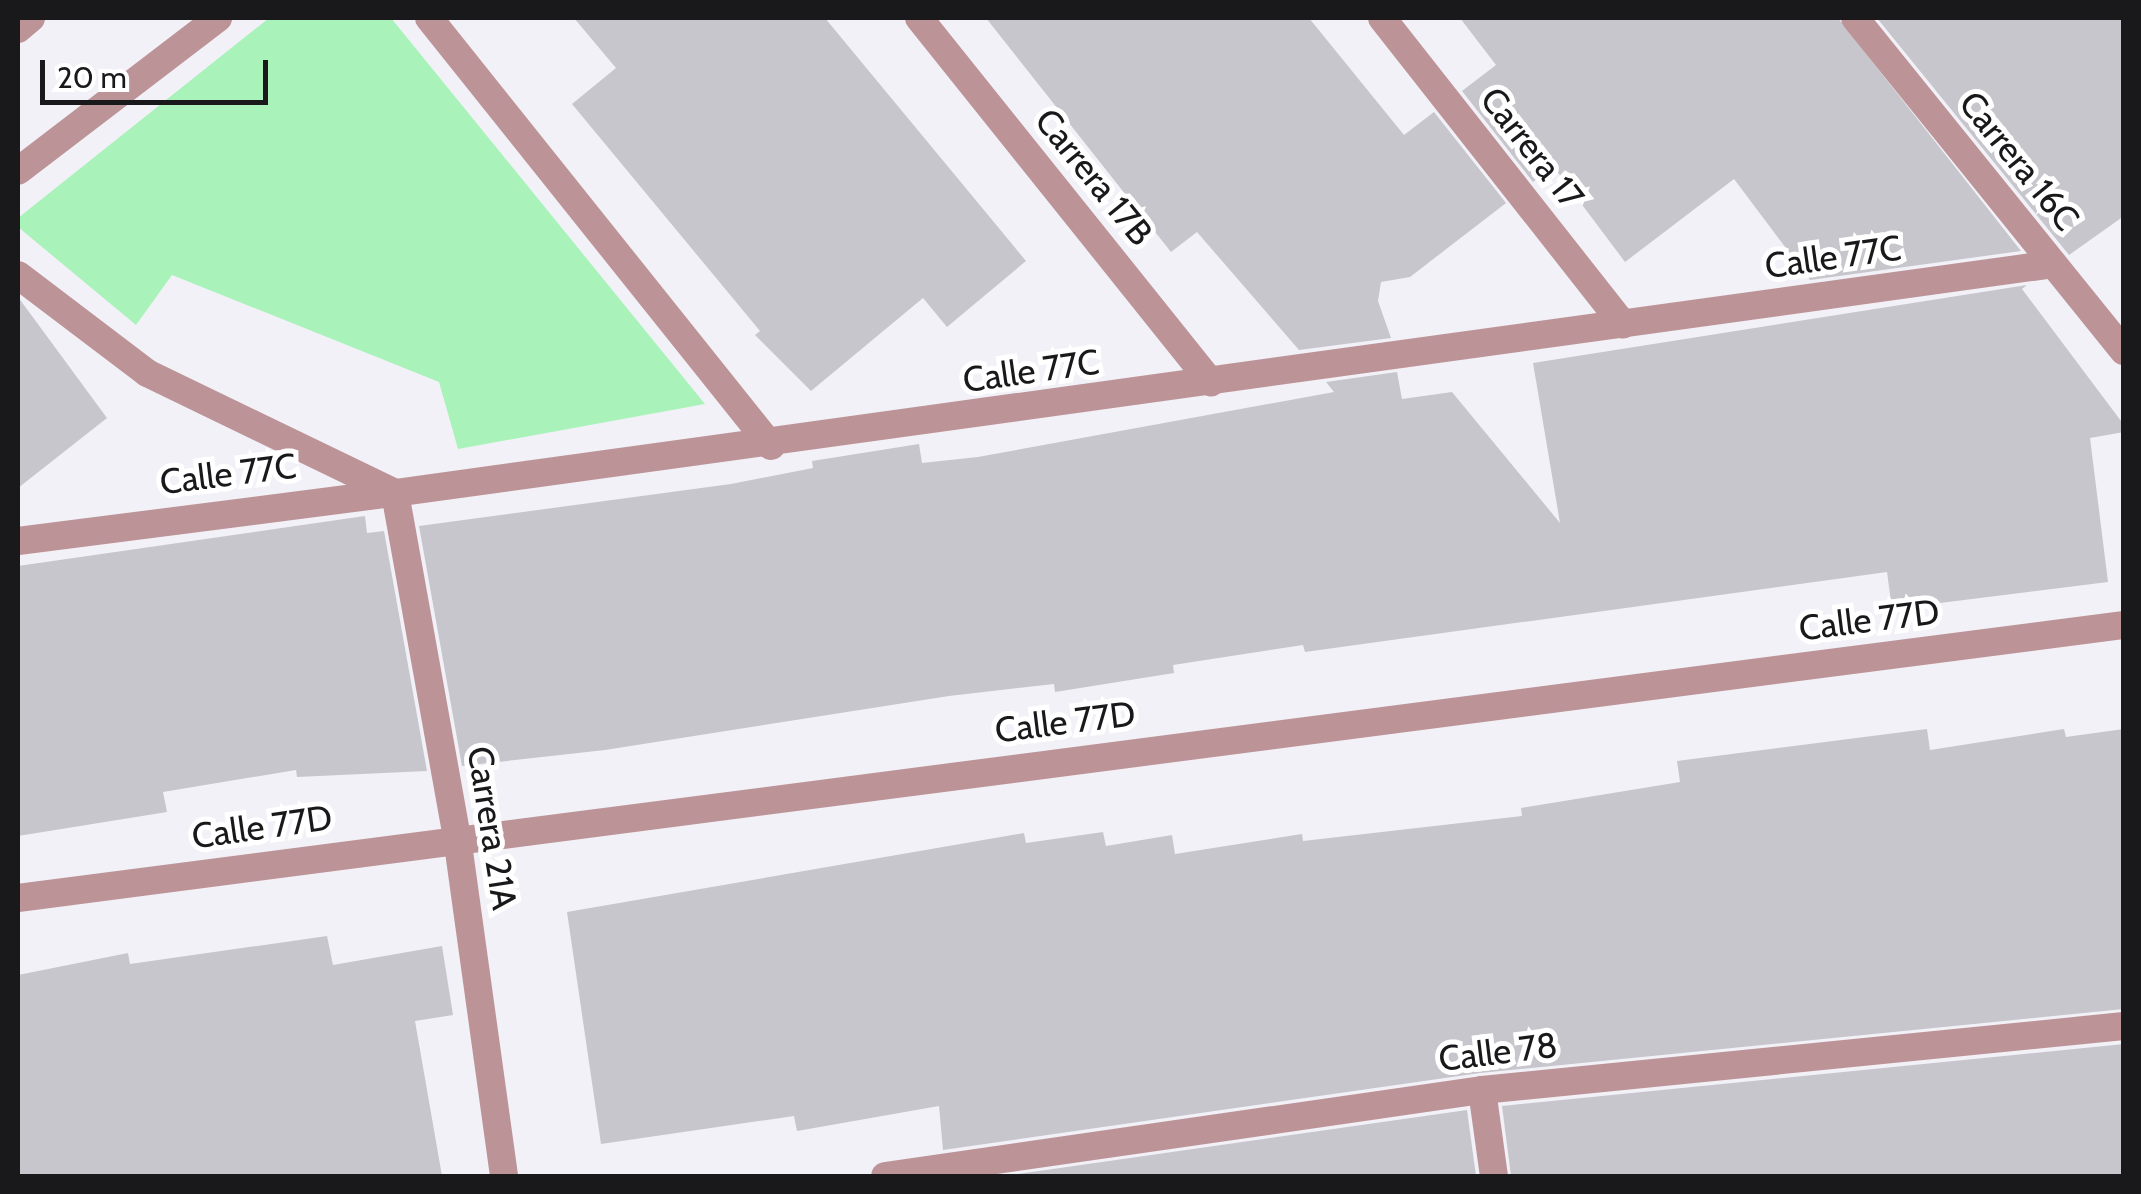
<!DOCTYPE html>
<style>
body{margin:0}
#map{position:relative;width:2141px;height:1194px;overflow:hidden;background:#f2f1f7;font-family:Cabin,sans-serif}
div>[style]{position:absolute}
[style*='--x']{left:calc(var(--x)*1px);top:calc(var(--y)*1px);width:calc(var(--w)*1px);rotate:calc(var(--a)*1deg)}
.green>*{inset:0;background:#a9f3bb}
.building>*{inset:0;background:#c7c6cc}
.service>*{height:28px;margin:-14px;padding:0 14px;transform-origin:14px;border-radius:14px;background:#bc9498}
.minor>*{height:28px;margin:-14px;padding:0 14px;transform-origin:14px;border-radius:14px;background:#bc9498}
.tertiary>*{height:28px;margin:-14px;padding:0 14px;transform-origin:14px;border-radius:14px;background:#bc9498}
span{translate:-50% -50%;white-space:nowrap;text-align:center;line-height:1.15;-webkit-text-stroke:10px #fff;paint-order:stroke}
.street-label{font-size:35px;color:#19191b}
.frame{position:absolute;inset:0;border:20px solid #19191b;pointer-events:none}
.scale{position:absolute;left:40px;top:60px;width:228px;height:45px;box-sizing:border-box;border:5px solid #19191b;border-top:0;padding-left:12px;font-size:30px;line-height:35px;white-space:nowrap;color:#19191b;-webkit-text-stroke:8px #fff;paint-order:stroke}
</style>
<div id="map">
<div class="green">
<i style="clip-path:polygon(269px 18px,391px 18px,705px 404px,458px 449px,439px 382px,172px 275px,136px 325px,18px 227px,18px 218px)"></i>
</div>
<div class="building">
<i style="clip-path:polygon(574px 18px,825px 18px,1026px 261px,947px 327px,923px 298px,811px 391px,755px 335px,760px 331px,572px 104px,616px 68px)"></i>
<i style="clip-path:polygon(986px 18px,1309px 18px,1404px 135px,1434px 112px,1506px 203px,1410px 277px,1381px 282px,1378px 301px,1391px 338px,1299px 350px,1197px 232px,1171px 252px)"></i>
<i style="clip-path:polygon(1460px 18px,1838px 18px,2021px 251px,1810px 280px,1734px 179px,1625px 262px,1553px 166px,1533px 182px,1462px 91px,1496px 65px)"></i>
<i style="clip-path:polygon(1877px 18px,2124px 18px,2124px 216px,2069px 255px)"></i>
<i style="clip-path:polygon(2027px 285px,2022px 289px,2124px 425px,2124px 432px,2090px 438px,2108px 582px,1892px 609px,1887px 572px,1305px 652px,1303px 645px,1173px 665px,1174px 673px,1055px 692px,1054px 684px,949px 696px,605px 750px,462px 766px,419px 526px,731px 484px,813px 468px,812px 461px,919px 444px,922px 463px,978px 457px,1334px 392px,1326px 382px,1397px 372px,1402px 399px,1452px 392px,1560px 523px,1533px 363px)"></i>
<i style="clip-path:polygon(18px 297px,107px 418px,18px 488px)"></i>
<i style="clip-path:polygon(365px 516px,367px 533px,384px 531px,427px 771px,297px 777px,296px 770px,163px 792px,167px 812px,18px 836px,18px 566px)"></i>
<i style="clip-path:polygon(1927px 729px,1930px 750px,2064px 729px,2066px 737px,2124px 729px,2124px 1009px,1480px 1073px,943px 1150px,939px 1106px,797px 1131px,794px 1116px,601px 1144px,567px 912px,1024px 833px,1026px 843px,1103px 832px,1106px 846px,1172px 835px,1175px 854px,1302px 834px,1303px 841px,1522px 816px,1521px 808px,1680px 782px,1677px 761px)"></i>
<i style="clip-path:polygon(327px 936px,333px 965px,442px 946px,453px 1015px,415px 1021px,442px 1176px,18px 1176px,18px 975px,128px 953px,130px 964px)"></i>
<i style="clip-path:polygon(2124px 1044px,2124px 1176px,1511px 1176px,1502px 1106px)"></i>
<i style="clip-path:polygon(1467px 1110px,1476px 1176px,1004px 1176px)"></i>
</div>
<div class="service">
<i style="--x:18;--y:541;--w:380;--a:-7.3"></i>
<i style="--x:1482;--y:1090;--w:87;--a:82.1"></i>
<i style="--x:885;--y:1176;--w:603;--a:-8.2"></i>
<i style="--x:1482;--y:1090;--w:645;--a:-5.69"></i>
</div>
<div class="minor">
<i style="--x:429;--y:18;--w:548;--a:51.37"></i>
<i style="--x:919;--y:18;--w:467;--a:51.3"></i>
<i style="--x:1382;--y:18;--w:390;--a:51.8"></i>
<i style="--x:1855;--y:18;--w:428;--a:51.1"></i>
<i style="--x:18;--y:275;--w:162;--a:37.2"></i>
<i style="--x:147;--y:373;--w:276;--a:25.8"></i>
<i style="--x:395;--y:493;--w:1674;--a:-7.86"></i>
<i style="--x:395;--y:493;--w:350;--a:79.8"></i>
<i style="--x:457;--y:837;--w:342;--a:82.1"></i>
<i style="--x:18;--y:898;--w:2124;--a:-7.39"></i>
</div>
<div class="tertiary">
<i style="--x:18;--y:29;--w:17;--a:-40"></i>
<i style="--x:18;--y:171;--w:252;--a:-37.4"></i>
</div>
<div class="street-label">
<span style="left:1532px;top:148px;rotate:52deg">Carrera 17</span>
<span style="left:2019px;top:161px;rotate:51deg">Carrera 16C</span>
<span style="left:1094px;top:177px;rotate:51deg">Carrera 17B</span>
<span style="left:1833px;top:257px;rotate:-8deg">Calle 77C</span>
<span style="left:1031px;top:371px;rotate:-8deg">Calle 77C</span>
<span style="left:228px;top:474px;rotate:-7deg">Calle 77C</span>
<span style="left:1869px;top:620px;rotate:-7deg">Calle 77D</span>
<span style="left:1065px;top:722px;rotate:-7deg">Calle 77D</span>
<span style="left:262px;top:827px;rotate:-8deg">Calle 77D</span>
<span style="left:492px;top:828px;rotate:81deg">Carrera 21A</span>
<span style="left:1498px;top:1052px;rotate:-7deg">Calle 78</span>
</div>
<div class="frame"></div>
<div class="scale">20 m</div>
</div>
